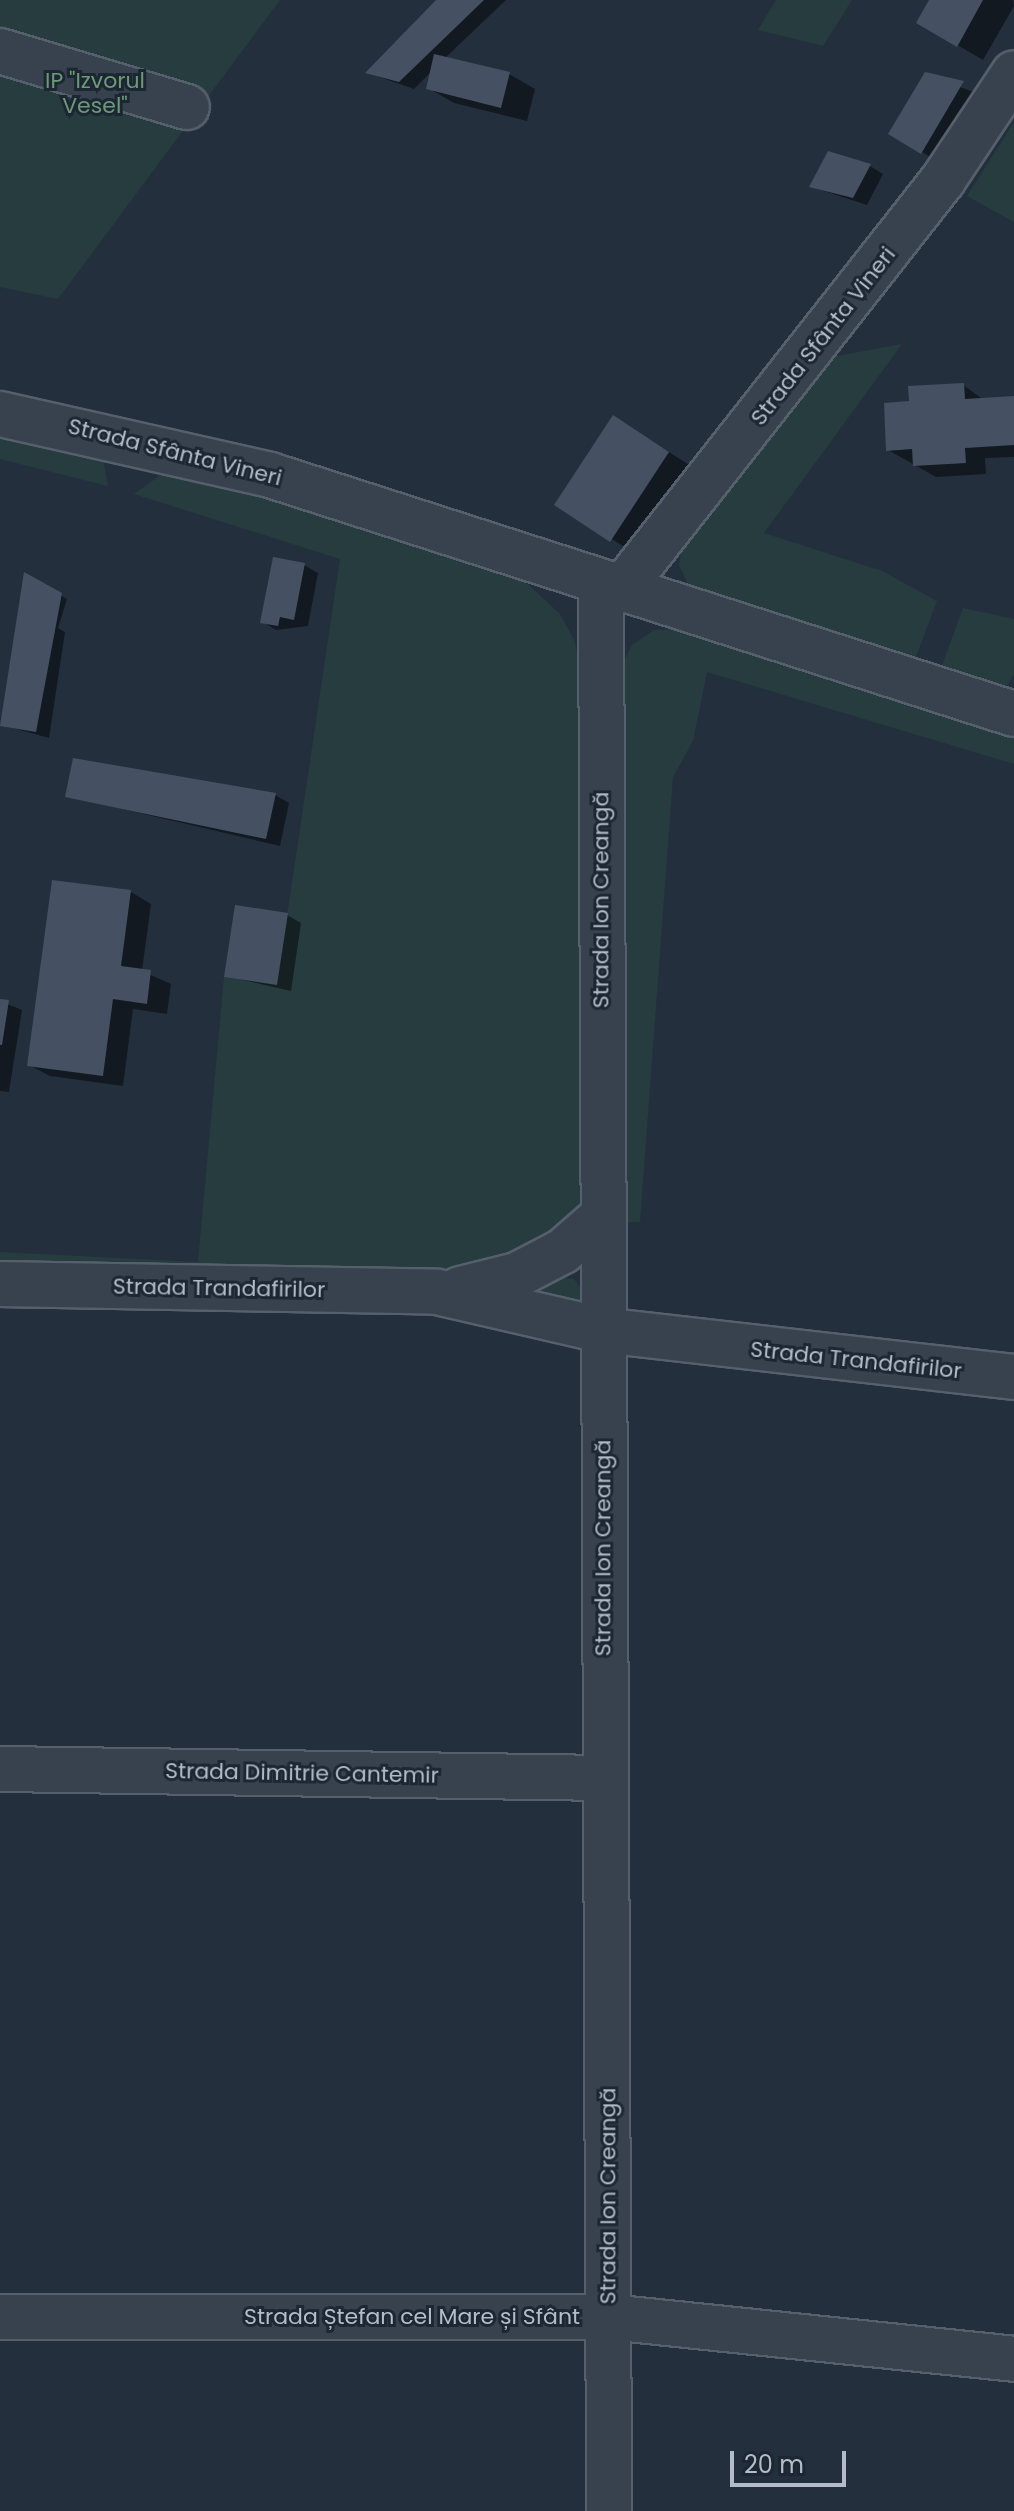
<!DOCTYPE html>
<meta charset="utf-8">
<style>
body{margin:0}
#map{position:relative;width:1014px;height:2511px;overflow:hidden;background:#242f3e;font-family:Poppins,sans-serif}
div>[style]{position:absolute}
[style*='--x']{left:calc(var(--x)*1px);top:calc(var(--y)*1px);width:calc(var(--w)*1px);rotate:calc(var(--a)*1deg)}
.green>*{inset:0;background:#263c3f}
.shadow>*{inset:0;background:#0007}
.building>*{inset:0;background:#455162}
.roads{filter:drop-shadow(2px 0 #565f6c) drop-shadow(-2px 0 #565f6c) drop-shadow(0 2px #565f6c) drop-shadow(0 -2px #565f6c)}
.minor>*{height:44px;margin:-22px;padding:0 22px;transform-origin:22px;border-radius:22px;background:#38414e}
span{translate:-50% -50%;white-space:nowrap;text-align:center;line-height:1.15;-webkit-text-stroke:6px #1d2633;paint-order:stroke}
.park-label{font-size:22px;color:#6b9a76}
.street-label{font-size:22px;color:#b4bcc9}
.scale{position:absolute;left:730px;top:2451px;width:116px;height:36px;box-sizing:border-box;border:4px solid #b4bcc9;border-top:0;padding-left:10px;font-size:24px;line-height:28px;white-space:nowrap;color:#b4bcc9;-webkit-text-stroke:6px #1d2633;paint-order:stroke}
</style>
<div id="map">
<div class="green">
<i style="clip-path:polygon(0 0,280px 0,58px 299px,0 287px)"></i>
<i style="clip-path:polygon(776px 0,852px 0,823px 46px,758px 30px)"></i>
<i style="clip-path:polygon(1014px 122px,1014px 222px,967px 196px)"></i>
<i style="clip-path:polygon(902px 344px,764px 533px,882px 571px,937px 601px,914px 662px,693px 595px,679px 565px,683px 537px,826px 358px)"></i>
<i style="clip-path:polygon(0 434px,102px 452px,108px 486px,0 459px)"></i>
<i style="clip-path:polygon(169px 469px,517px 574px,560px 614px,574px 640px,581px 665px,588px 1188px,579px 1217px,502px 1264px,412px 1277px,0 1271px,0 1252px,198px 1262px,224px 977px,277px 984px,340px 559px,134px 494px)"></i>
<i style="clip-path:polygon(963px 608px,1014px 619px,1014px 675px,1003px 691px,940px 671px)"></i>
<i style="clip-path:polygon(693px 628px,1014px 731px,1014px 764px,707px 672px,693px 741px,673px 777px,640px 1222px,614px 1223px,617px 674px,632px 645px,654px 630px)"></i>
<i style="clip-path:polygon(546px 1275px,574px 1279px,583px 1291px,580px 1309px,510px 1288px)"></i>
</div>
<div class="shadow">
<i style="clip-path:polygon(440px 0,506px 0,445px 58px,509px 74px,535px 89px,527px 121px,454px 103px,428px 88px,432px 71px,414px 89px,368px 73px)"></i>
<i style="clip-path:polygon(931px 0,1013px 0,1014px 6px,983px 60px,918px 22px)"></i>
<i style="clip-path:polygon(926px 74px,989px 98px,947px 167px,922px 152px)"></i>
<i style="clip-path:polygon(870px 166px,883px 174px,867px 205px,812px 187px)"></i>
<i style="clip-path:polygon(963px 385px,984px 400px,1014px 398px,1014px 457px,985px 458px,986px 474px,936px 477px,888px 450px,912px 403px)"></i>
<i style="clip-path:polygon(614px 417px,694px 468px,637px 555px,557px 504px)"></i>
<i style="clip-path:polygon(304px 565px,318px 573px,308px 626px,276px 630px,263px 622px)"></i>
<i style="clip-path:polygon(26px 576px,67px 599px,58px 628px,65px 632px,49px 738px,2px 725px)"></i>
<i style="clip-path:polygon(275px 795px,289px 803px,280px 846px,67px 796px)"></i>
<i style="clip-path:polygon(131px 892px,151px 904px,142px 971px,171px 984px,167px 1014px,133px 1009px,123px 1086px,50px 1076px,29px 1065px)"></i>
<i style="clip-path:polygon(287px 915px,301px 923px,291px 991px,226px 976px)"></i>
<i style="clip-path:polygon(0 1001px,22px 1010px,9px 1092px,0 1091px)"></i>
</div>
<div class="building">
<i style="clip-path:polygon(436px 0,484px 0,399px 82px,365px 73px)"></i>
<i style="clip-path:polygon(929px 0,983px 0,957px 47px,916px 23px)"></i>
<i style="clip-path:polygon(434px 54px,510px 72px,501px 108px,426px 89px)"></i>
<i style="clip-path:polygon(925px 72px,964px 81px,921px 154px,888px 134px)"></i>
<i style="clip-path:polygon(828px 151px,871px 164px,853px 198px,809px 187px)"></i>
<i style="clip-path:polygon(964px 383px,965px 399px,1014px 396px,1014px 445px,965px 448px,966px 463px,913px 466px,912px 449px,886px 451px,884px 403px,909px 401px,908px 386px)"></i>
<i style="clip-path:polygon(613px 415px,669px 452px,610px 542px,554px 505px)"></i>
<i style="clip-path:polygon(273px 557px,305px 563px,294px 620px,280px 617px,278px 626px,260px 623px)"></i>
<i style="clip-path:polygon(24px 572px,62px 593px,36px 732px,0 726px)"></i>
<i style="clip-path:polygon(73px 758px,276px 793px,266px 839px,65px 797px)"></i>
<i style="clip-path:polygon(52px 880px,131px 890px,121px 966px,151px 970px,147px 1004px,113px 999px,103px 1076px,27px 1066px)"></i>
<i style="clip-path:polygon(235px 905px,288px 913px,277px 985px,224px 977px)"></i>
<i style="clip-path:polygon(0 999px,9px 1000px,2px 1045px,0 1045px)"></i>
</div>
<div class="roads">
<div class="minor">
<i style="--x:0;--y:51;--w:195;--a:16.7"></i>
<i style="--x:0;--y:414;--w:277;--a:12.7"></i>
<i style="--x:270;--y:475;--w:781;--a:17.81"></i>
<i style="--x:601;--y:585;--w:1926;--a:89.76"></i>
<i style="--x:620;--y:591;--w:523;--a:-51.84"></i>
<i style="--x:943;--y:180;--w:128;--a:-56.4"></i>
<i style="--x:0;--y:1284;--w:437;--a:1"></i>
<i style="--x:437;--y:1292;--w:169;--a:13"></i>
<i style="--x:602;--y:1330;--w:415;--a:6.5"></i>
<i style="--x:460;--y:1289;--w:59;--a:-13.8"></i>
<i style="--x:517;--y:1275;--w:52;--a:-27.6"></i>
<i style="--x:563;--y:1251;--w:52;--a:-41.1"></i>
<i style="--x:0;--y:1769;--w:605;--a:0.85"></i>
<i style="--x:0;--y:2317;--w:609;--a:0"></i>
<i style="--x:609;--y:2317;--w:407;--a:5.9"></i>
</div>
</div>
<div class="park-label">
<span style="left:95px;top:93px">IP "Izvorul<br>Vesel"</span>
</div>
<div class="street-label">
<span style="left:823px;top:336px;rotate:-52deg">Strada Sfânta Vineri</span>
<span style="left:175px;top:452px;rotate:14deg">Strada Sfânta Vineri</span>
<span style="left:601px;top:900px;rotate:-90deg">Strada Ion Creangă</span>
<span style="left:219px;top:1288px;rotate:1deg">Strada Trandafirilor</span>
<span style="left:856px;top:1360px;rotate:6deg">Strada Trandafirilor</span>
<span style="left:603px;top:1548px;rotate:-90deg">Strada Ion Creangă</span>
<span style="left:302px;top:1773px;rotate:1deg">Strada Dimitrie Cantemir</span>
<span style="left:608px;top:2196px;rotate:-90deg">Strada Ion Creangă</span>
<span style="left:412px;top:2317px">Strada Ștefan cel Mare și Sfânt</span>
</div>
<div class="scale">20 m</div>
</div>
